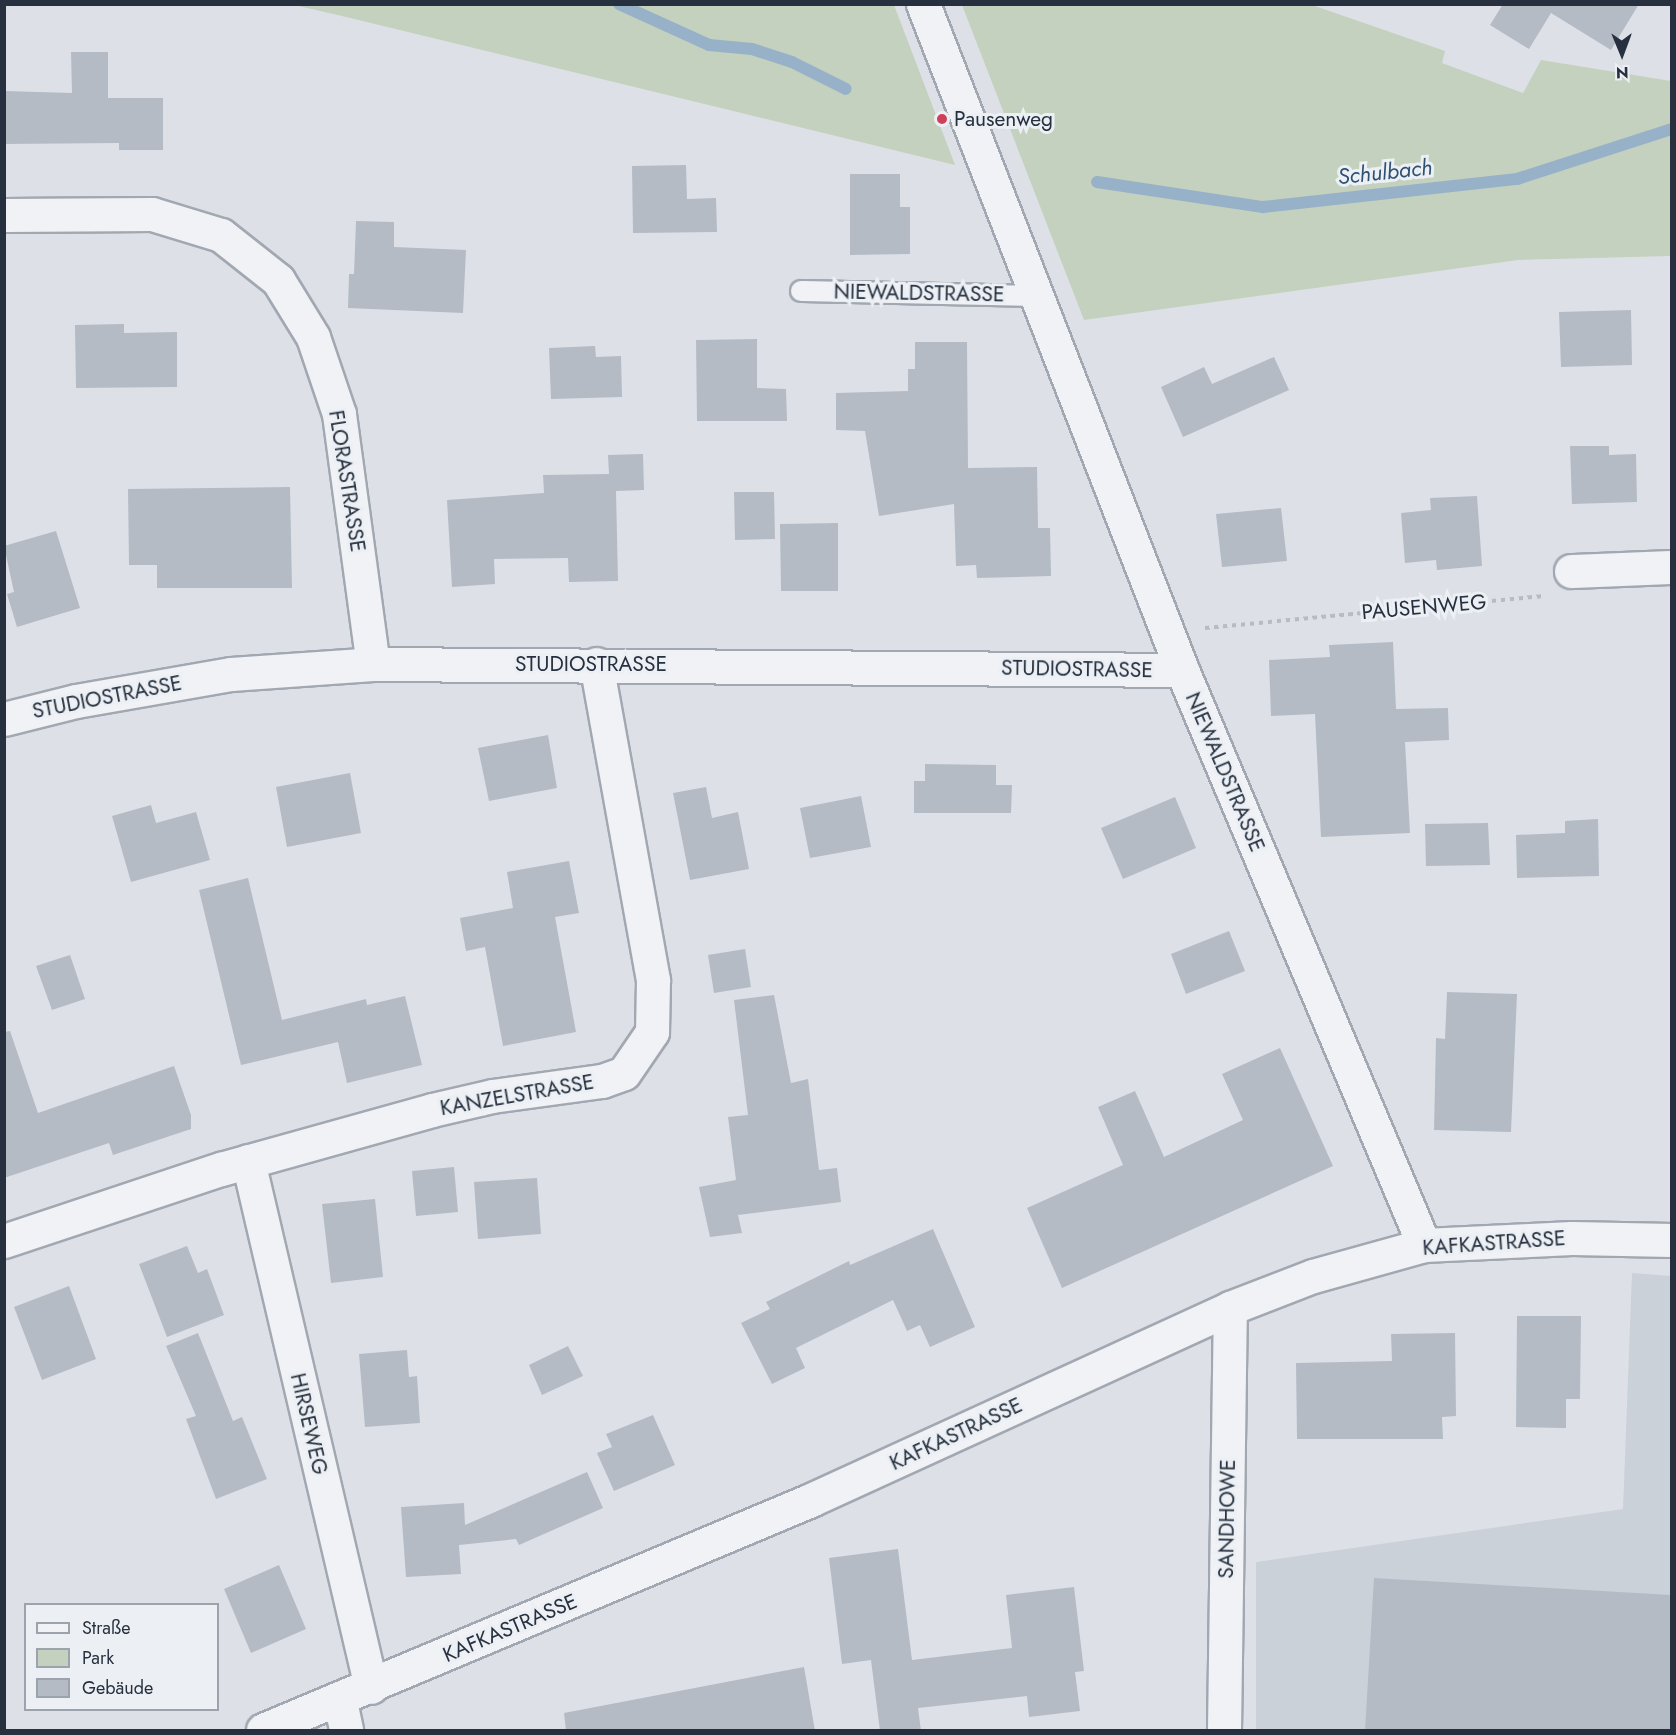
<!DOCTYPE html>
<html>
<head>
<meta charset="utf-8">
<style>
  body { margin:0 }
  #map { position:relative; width:1676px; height:1735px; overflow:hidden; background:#dde1e7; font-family:Jost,sans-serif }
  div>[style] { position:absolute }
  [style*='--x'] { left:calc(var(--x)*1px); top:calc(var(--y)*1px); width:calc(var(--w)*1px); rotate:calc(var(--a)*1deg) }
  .built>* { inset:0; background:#cbd1d9 }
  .green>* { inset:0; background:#c4d1be }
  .stream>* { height:12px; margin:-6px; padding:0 6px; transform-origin:6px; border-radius:6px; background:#97b1c8 }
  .building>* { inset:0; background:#b4bbc4 }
  .path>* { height:4px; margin-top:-2px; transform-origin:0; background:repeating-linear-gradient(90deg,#b7bcc2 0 4.5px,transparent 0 9px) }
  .roads { filter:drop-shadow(2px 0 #a2a8b1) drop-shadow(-2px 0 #a2a8b1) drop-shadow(0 2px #a2a8b1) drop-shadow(0 -2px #a2a8b1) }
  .lane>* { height:20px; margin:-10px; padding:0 10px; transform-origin:10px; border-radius:10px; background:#f0f2f6 }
  .street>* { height:33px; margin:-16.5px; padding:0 16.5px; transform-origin:16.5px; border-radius:16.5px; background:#f0f2f6 }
  .dots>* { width:16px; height:16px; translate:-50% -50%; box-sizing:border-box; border:3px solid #ecf0f5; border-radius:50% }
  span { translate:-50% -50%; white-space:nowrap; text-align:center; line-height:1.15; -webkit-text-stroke:6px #ecf0f5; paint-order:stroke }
  .poi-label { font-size:21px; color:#26303e }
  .left { translate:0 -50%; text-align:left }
  .street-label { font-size:21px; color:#26303e }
  .water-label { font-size:22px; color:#305072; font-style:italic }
  .frame { position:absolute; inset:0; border:6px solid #26303e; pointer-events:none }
  .legend { position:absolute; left:24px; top:1603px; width:195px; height:108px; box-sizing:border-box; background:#ecf0f5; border:2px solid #9da3ac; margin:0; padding:8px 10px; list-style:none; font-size:18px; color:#26303e }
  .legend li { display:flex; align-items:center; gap:12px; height:30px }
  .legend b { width:30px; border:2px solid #9da3ac }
  .north { position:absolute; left:1592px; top:24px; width:60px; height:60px; -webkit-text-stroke:4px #ecf0f5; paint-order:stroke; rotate:179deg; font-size:16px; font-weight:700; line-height:24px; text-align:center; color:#26303e }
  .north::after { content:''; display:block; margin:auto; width:21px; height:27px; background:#26303e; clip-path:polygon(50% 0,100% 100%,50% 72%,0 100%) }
</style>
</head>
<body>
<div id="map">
  <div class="built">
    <div style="clip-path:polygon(1632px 1273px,1671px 1276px,1671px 1730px,1256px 1730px,1256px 1562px,1623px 1509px)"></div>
  </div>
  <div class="green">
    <div style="clip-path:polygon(294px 5px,894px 5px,955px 165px,342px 16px)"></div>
    <div style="clip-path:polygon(962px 5px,1312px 5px,1445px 51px,1442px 63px,1523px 93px,1541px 60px,1671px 81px,1671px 256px,1518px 260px,1084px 320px)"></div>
  </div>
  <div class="stream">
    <div style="--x:619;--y:4;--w:99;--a:24.5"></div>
    <div style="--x:709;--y:45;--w:43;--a:5.3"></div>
    <div style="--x:752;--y:49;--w:42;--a:18"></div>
    <div style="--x:792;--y:62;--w:60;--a:26.6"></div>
    <div style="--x:1097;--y:182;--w:168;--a:8.6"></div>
    <div style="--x:1263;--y:207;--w:256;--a:-6.3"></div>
    <div style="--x:1517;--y:179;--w:163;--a:-17.9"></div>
  </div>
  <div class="building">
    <div style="clip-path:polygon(1503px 4px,1639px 4px,1611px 50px,1551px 13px,1529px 49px,1490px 25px)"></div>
    <div style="clip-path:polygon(71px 52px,108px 52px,108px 98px,163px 98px,163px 150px,119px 150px,119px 143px,4px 144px,4px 91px,72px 93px)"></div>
    <div style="clip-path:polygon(686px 165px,687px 199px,716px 198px,717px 232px,633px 233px,632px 166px)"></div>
    <div style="clip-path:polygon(850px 174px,900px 174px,900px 207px,910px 207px,910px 254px,850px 255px)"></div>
    <div style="clip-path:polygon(356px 221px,394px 222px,394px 247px,466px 250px,463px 313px,348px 308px,349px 274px,354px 274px)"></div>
    <div style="clip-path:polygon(1631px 310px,1632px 365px,1561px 367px,1559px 312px)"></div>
    <div style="clip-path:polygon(124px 324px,124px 333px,177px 332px,177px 387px,76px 388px,75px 325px)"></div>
    <div style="clip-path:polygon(757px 339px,757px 388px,786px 389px,787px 421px,697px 421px,696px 340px)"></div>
    <div style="clip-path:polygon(915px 342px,967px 342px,968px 468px,1037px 467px,1038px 528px,1050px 528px,1051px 576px,977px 578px,976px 565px,956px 566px,954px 504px,879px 516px,865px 431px,836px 430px,836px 393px,908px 391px,908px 369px,915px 369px)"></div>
    <div style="clip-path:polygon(595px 346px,596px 357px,621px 356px,622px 397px,551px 399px,549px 348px)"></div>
    <div style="clip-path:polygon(1274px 357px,1289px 390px,1183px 437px,1161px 387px,1204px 367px,1212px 384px)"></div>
    <div style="clip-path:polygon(1570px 446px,1609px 446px,1609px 455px,1636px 454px,1637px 502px,1572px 504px)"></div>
    <div style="clip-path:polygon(643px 454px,644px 490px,616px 491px,618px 581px,569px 582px,568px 558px,494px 559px,495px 584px,452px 587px,447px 500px,544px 493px,543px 475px,609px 474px,608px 455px)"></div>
    <div style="clip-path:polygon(290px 487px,292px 588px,157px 588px,157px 565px,129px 565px,128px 489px)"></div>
    <div style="clip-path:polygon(734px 492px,774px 492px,775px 539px,735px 540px)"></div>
    <div style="clip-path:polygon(1477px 496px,1482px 566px,1437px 570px,1436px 560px,1405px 563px,1401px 513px,1431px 510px,1430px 498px)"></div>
    <div style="clip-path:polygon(1281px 508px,1287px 561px,1222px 567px,1216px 514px)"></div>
    <div style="clip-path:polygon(838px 523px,838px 591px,781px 591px,780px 524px)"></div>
    <div style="clip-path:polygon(56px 531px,80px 608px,17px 627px,7px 594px,14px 592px,4px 546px)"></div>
    <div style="clip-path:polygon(1393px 642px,1396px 709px,1448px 708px,1449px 740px,1405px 742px,1410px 833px,1321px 837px,1315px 714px,1271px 716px,1269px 660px,1330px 657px,1329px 645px)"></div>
    <div style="clip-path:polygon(548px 735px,557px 788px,489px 801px,478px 748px)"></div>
    <div style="clip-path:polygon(925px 764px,996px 765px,996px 785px,1012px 785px,1011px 813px,914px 813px,914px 781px,925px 781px)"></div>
    <div style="clip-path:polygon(350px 773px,361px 833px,287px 847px,276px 787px)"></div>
    <div style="clip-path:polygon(706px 787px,712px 818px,738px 812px,749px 869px,690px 880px,673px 793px)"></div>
    <div style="clip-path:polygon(861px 796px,871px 847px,810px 858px,800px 808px)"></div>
    <div style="clip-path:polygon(1175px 797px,1196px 848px,1123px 879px,1101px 828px)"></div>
    <div style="clip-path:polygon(151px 805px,156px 823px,196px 812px,210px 860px,131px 882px,112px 816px)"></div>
    <div style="clip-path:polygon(1598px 819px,1599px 876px,1517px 878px,1516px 835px,1565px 833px,1565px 821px)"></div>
    <div style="clip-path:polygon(1488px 823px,1490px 865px,1426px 866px,1425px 824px)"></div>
    <div style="clip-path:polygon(569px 861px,579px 913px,555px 917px,576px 1032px,503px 1046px,485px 947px,466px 951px,460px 918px,513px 908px,507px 872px)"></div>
    <div style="clip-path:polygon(248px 878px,282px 1020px,366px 999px,367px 1005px,405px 996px,422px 1065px,347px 1083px,338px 1042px,241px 1065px,199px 890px)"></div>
    <div style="clip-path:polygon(1229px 931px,1245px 971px,1186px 994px,1171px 954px)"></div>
    <div style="clip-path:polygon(745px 949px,751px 987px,714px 993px,708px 955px)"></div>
    <div style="clip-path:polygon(70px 955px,85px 999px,52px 1010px,36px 966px)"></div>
    <div style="clip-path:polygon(1447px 992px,1517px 994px,1511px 1132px,1434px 1130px,1436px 1038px,1445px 1039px)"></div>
    <div style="clip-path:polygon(774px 995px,791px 1083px,808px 1079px,819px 1170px,837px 1168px,841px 1202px,738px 1215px,742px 1233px,710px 1237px,699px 1187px,736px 1180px,728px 1117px,748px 1115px,734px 1000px)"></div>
    <div style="clip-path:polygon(10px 1031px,38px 1113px,174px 1066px,191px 1115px,191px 1129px,113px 1155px,109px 1143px,4px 1178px,4px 1032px)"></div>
    <div style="clip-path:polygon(1280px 1048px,1333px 1166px,1062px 1288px,1027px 1208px,1123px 1165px,1098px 1107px,1135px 1091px,1164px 1157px,1243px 1120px,1222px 1074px)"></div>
    <div style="clip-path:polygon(454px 1167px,458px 1212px,416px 1216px,412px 1171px)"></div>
    <div style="clip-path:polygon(537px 1178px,541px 1234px,478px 1239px,474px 1182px)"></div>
    <div style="clip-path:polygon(375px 1199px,383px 1277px,331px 1283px,322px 1204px)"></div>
    <div style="clip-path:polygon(933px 1229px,975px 1327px,930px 1347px,920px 1325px,907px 1331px,893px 1300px,796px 1348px,805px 1368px,772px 1384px,741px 1323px,770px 1309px,766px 1302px,849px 1261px,850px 1265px)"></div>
    <div style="clip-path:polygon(187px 1246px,198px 1273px,207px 1269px,224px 1315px,167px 1337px,139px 1264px)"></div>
    <div style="clip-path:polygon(69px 1286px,96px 1359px,42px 1380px,14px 1307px)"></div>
    <div style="clip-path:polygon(1517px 1316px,1581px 1316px,1580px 1399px,1566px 1399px,1566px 1428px,1516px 1427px)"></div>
    <div style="clip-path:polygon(198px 1333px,233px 1421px,242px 1417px,267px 1479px,216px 1499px,186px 1419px,196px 1416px,166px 1346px)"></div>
    <div style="clip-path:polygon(1455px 1333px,1456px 1416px,1442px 1417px,1443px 1439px,1297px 1439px,1296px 1363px,1392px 1361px,1391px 1334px)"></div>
    <div style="clip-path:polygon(568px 1346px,583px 1376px,542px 1395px,529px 1365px)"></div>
    <div style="clip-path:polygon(407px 1350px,409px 1377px,417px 1376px,420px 1423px,365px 1427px,359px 1354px)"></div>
    <div style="clip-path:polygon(653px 1415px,675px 1465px,614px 1491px,597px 1453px,612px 1447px,606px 1434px)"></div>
    <div style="clip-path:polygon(587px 1472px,603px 1508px,519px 1545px,516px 1539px,459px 1545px,461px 1574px,406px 1577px,401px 1507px,464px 1503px,465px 1525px)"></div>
    <div style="clip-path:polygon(898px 1549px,912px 1660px,1012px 1648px,1006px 1595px,1074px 1587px,1084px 1671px,1075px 1672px,1080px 1711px,1029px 1717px,1027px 1696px,918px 1708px,921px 1731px,880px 1731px,871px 1660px,842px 1664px,829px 1558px)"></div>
    <div style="clip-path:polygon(279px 1565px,306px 1629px,251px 1653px,224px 1589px)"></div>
    <div style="clip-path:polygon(1374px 1578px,1671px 1595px,1671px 1731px,1365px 1731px)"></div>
    <div style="clip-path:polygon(804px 1667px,815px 1731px,566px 1731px,564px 1713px)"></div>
  </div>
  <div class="path">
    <div style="--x:1205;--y:628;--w:341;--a:-5.4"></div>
  </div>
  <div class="roads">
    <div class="lane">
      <div style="--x:801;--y:291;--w:237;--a:1.2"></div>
    </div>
    <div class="street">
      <div style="--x:923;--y:4;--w:715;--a:68.75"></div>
      <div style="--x:1182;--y:670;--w:624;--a:67.18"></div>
      <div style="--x:4;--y:215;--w:148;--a:-0.4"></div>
      <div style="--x:152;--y:214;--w:72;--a:16.9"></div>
      <div style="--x:221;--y:235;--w:73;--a:38.3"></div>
      <div style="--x:278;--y:280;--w:67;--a:58.4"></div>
      <div style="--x:313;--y:337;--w:81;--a:71.3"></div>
      <div style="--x:339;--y:414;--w:252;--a:82.3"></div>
      <div style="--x:1571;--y:571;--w:101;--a:-2.3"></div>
      <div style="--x:4;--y:719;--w:74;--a:-14"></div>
      <div style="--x:76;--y:701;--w:157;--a:-9.9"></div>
      <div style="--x:231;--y:674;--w:142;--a:-4"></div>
      <div style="--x:373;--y:664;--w:809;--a:0.42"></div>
      <div style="--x:248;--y:1161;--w:540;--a:76.84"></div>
      <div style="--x:4;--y:1241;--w:229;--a:-18.4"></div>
      <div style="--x:221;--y:1169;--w:219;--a:-15.6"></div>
      <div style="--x:432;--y:1110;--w:62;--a:-13.1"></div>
      <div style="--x:492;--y:1096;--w:111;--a:-7.8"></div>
      <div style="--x:602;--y:1081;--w:23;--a:-20"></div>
      <div style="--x:624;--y:1073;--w:50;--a:-55.7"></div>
      <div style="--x:652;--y:1032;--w:52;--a:-88.9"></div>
      <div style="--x:653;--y:980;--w:321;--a:-100.2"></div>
      <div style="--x:340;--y:1701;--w:30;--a:78"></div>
      <div style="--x:263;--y:1730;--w:594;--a:-22.77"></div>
      <div style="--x:811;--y:1500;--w:461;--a:-24.6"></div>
      <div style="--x:1230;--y:1308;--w:89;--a:-21.1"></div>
      <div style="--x:1313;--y:1276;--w:115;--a:-15.6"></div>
      <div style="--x:1424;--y:1245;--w:148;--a:-2.7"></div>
      <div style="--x:1572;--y:1238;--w:100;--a:1.1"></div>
      <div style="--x:1224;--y:1730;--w:422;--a:-89.2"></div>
    </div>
  </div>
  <div class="dots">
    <div style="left:942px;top:119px;background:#cf3f5a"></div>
  </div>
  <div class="poi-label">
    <span class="left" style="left:954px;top:119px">Pausenweg</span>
  </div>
  <div class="street-label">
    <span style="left:919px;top:293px;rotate:1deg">NIEWALDSTRASSE</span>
    <span style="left:347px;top:481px;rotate:81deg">FLORASTRASSE</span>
    <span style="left:1424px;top:607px;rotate:-5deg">PAUSENWEG</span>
    <span style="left:591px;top:664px">STUDIOSTRASSE</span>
    <span style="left:1077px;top:669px;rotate:1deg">STUDIOSTRASSE</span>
    <span style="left:107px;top:697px;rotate:-11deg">STUDIOSTRASSE</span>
    <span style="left:1225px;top:772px;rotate:67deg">NIEWALDSTRASSE</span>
    <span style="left:517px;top:1095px;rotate:-10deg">KANZELSTRASSE</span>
    <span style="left:1494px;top:1243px;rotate:-4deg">KAFKASTRASSE</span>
    <span style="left:309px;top:1424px;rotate:77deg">HIRSEWEG</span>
    <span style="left:956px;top:1434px;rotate:-25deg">KAFKASTRASSE</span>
    <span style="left:1227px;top:1519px;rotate:-89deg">SANDHOWE</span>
    <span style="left:510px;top:1628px;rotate:-23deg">KAFKASTRASSE</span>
  </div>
  <div class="water-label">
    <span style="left:1385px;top:172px;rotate:-6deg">Schulbach</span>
  </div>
  <div class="frame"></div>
  <ul class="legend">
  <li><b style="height:8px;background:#f0f2f6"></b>Straße</li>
  <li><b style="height:16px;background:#c4d1be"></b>Park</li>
  <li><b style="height:16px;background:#b4bbc4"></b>Gebäude</li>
  </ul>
  <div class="north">N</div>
</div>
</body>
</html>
